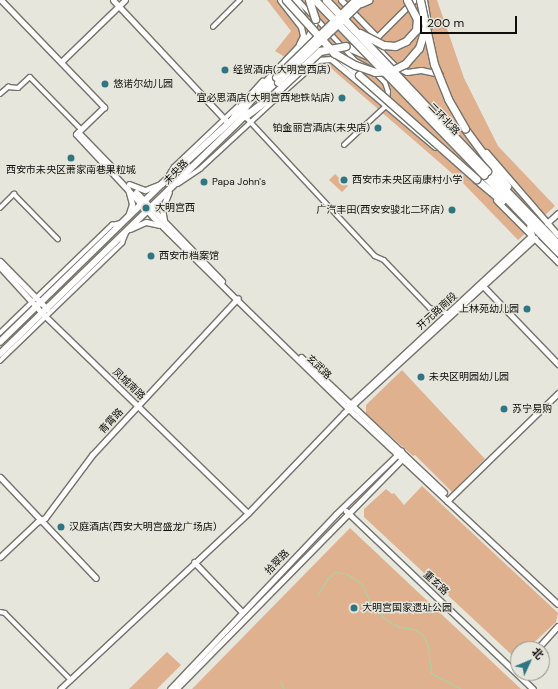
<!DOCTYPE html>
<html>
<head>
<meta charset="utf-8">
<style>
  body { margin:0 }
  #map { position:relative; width:558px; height:689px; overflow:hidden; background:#e7e6dd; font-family:"DM Sans","Noto Sans SC",sans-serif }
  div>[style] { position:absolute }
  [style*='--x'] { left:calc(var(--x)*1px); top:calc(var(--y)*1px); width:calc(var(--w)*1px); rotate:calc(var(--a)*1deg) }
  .green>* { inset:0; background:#e0b18f }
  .stream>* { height:1px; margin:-0.5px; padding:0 0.5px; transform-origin:0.5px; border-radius:0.5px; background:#a4d6a6 }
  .roads { filter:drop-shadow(1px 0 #74736b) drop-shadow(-1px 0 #74736b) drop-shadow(0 1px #74736b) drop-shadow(0 -1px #74736b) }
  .street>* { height:3.5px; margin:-1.75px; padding:0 1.75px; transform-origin:1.75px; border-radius:1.75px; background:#fff }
  .secondary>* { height:5px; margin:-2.5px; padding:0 2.5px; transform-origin:2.5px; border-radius:2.5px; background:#fff }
  .primary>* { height:5.5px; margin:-2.75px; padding:0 2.75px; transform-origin:2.75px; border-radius:2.75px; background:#fff }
  .highway>* { height:7px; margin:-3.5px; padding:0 3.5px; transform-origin:3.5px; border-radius:3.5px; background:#fff }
  .bridges { filter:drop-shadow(1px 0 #74736b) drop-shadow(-1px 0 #74736b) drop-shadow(0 1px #74736b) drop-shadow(0 -1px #74736b) }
  .primary-bridge>* { height:5.5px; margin:-2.75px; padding:0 2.75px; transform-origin:2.75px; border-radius:2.75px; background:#fff }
  .highway-bridge>* { height:7px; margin:-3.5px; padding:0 3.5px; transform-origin:3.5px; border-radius:3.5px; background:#fff }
  .dots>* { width:11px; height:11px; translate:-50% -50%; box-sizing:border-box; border:2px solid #e7e6dd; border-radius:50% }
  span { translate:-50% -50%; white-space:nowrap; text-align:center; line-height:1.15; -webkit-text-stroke:3px #e7e6dd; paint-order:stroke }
  .poi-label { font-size:10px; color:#0e0e0b }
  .left { translate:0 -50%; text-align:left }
  .right { translate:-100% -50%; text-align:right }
  .street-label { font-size:10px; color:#0e0e0b }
  .north { position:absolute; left:510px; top:641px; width:40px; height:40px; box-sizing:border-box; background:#e7e6dd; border:1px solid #909089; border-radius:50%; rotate:46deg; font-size:11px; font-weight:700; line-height:16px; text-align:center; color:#0e0e0b }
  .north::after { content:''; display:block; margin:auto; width:14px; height:18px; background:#2f7582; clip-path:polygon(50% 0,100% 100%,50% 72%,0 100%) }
  .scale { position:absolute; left:420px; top:16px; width:97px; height:18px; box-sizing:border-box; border:2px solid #0e0e0b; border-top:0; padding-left:5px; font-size:12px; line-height:14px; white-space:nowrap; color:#0e0e0b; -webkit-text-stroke:3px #e7e6dd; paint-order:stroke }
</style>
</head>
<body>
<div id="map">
  <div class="green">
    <div style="clip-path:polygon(267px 0,437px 0,464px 78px,498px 146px,555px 206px,518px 240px,462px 182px,325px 63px,313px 74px,275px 51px,291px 31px)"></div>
    <div style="clip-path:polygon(335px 174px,348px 186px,342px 192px,329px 180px)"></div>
    <div style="clip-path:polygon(402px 370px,485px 459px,452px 492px,415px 455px,413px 456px,366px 414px,366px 405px)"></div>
    <div style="clip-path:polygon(422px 486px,558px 613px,556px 622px,527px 649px,518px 649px,518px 657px,513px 656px,364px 517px,364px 509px,386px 489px,392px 494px,394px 493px,404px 505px)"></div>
    <div style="clip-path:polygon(350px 528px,521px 689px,192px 689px)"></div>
    <div style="clip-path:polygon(167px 652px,181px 665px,157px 689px,129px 689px)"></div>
  </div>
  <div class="stream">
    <div style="--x:317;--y:595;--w:19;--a:-58"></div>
    <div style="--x:327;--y:579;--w:11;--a:-41"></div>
    <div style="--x:335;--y:572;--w:12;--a:9"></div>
    <div style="--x:347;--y:574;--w:18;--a:34"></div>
    <div style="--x:362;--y:584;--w:25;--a:67"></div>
    <div style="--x:372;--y:607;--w:21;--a:41"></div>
    <div style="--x:388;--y:621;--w:13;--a:29"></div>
    <div style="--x:399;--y:627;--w:15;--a:8"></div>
    <div style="--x:414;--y:629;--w:11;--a:34"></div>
    <div style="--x:423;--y:635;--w:12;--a:66"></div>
    <div style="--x:428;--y:646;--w:27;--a:84"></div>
    <div style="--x:431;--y:673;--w:34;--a:28"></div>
    <div style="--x:280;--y:681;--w:9;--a:63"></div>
  </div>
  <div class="roads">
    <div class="street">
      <div style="--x:298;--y:0;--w:19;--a:47"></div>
      <div style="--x:316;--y:18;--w:59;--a:47.1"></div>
      <div style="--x:356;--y:61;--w:17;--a:28"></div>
      <div style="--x:213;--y:27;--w:38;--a:-45"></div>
      <div style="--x:0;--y:94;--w:11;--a:-41"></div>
      <div style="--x:8;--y:87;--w:10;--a:6"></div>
      <div style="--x:18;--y:88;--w:16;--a:-43"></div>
      <div style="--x:30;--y:77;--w:73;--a:45.6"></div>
      <div style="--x:245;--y:116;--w:191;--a:47.1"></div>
      <div style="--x:375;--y:256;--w:10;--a:24"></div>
      <div style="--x:384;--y:260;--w:66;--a:46.2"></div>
      <div style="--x:430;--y:308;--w:19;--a:16"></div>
      <div style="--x:344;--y:145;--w:59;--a:-42.9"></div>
      <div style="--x:387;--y:105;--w:13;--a:-86"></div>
      <div style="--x:388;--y:92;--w:9;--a:-108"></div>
      <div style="--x:385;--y:83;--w:14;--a:-135"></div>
      <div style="--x:169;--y:175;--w:9;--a:-58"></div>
      <div style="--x:174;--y:167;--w:87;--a:-43.6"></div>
      <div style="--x:178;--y:184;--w:27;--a:-34"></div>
      <div style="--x:200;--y:169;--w:108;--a:-42.7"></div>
      <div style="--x:0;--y:208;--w:20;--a:-45"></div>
      <div style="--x:14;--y:194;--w:63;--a:45.6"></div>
      <div style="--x:0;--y:333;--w:156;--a:-44"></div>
      <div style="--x:112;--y:225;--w:9;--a:-13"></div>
      <div style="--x:0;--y:361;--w:170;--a:-44"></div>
      <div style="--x:122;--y:243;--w:11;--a:-68"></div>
      <div style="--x:0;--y:612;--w:5;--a:11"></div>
      <div style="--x:5;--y:613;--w:94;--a:45.4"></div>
    </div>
    <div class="secondary">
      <div style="--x:1;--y:0;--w:149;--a:46.1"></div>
      <div style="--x:104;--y:107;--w:39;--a:136"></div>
      <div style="--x:76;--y:134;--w:113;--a:47.1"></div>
      <div style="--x:153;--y:217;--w:118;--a:44.7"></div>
      <div style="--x:237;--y:300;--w:165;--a:44.3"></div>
      <div style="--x:355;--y:415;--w:277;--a:43"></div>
      <div style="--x:113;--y:0;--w:168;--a:46.9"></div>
      <div style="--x:280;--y:0;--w:34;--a:52"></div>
      <div style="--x:301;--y:27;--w:9;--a:77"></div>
      <div style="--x:303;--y:36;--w:9;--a:117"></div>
      <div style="--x:341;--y:0;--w:52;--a:45.8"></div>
      <div style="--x:377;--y:37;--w:17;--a:73"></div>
      <div style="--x:382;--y:53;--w:18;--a:45"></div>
      <div style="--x:395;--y:66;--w:13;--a:27"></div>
      <div style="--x:407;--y:72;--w:14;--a:-8"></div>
      <div style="--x:421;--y:70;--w:19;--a:12"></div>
      <div style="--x:424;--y:0;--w:27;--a:80"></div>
      <div style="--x:377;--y:37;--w:52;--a:-45"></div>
      <div style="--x:61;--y:62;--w:89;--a:-44.1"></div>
      <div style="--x:276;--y:97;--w:56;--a:-41.4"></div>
      <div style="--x:318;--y:60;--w:13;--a:-4"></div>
      <div style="--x:331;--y:59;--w:136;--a:40.2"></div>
      <div style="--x:231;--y:120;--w:13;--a:-61"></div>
      <div style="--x:237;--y:109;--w:38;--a:-48"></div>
      <div style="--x:78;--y:132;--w:47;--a:45.9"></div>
      <div style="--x:486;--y:152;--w:110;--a:49.1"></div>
      <div style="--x:129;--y:184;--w:17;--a:21"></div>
      <div style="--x:145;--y:190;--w:17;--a:-21"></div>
      <div style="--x:128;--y:189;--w:16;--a:75"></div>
      <div style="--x:132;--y:204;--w:13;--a:108"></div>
      <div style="--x:136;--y:192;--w:124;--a:46"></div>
      <div style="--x:496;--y:200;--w:88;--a:45"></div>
      <div style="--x:164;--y:220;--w:11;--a:-100"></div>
      <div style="--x:162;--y:209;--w:18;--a:-68"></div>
      <div style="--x:547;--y:223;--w:15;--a:-42"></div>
      <div style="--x:130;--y:229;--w:17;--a:-24"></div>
      <div style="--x:146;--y:222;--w:13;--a:13"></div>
      <div style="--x:0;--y:261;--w:67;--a:45.6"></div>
      <div style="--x:0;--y:267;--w:62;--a:47.6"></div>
      <div style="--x:42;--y:313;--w:287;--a:44.2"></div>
      <div style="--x:482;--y:285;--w:110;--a:46.1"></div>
      <div style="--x:301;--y:357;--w:197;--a:43.4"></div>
      <div style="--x:348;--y:406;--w:251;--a:-42.9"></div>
      <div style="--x:532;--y:235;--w:9;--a:-108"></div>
      <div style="--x:0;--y:477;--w:139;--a:46.5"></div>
      <div style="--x:447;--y:501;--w:155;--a:-44.2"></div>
      <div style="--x:346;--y:511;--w:258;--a:43.6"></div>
      <div style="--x:0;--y:557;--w:51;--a:-43.4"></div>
      <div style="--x:37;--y:522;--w:9;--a:-27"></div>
      <div style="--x:45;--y:518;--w:79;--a:-53.3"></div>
      <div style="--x:92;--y:455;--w:214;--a:-47.1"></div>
      <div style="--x:194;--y:562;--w:69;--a:46.2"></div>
      <div style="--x:537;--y:649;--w:31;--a:-48"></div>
      <div style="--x:60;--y:689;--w:258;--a:-43.1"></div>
      <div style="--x:248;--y:513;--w:139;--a:-46.2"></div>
      <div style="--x:344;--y:413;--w:259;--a:-42.5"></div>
      <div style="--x:170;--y:689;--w:241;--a:-46.5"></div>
      <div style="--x:336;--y:514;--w:91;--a:-44.1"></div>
      <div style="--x:176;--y:689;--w:327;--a:-45.5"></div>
    </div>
    <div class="primary">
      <div style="--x:258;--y:95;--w:25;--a:-43"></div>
      <div style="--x:260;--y:101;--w:25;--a:-45"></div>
      <div style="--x:0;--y:342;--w:226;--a:-44.3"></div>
      <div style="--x:162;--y:184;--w:110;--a:-42.4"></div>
      <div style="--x:0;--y:354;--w:346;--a:-44.2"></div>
    </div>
    <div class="highway">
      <div style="--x:293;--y:0;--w:16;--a:60"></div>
      <div style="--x:346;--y:46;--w:24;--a:24"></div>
      <div style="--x:339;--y:57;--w:27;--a:42"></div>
      <div style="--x:241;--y:111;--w:33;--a:-50"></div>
      <div style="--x:262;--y:86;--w:70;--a:-46.7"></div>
      <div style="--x:310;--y:35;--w:17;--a:-73"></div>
      <div style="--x:245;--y:116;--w:36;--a:-37"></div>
      <div style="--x:465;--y:129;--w:71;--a:53.6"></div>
      <div style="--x:487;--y:171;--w:102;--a:45.8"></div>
      <div style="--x:484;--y:175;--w:107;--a:46.1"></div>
      <div style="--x:476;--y:179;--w:34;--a:40"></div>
    </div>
  </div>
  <div class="bridges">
    <div class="primary-bridge">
      <div style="--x:276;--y:78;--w:112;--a:-44.3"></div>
      <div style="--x:278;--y:83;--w:120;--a:-44"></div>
    </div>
    <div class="highway-bridge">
      <div style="--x:286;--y:0;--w:72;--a:47.8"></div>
      <div style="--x:334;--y:53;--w:24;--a:30"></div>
      <div style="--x:355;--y:65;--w:21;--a:19"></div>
      <div style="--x:375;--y:72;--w:16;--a:-4"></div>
      <div style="--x:391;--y:71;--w:16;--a:-27"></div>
      <div style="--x:405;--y:64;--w:21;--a:-49"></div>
      <div style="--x:419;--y:48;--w:21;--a:-73"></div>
      <div style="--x:309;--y:0;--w:20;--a:72"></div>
      <div style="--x:315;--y:0;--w:243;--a:46"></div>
      <div style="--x:326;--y:0;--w:235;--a:46.7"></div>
      <div style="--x:420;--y:0;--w:66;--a:77.7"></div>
      <div style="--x:434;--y:64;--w:38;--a:68"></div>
      <div style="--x:448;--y:99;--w:34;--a:60"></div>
      <div style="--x:361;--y:3;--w:8;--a:-23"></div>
      <div style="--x:360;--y:33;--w:27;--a:27"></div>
      <div style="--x:384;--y:45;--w:11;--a:5"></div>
      <div style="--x:395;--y:46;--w:12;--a:-24"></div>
      <div style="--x:406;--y:41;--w:15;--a:-48"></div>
      <div style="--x:416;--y:30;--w:11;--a:-85"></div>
      <div style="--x:417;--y:19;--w:21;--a:-118"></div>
      <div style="--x:359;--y:75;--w:157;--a:41.6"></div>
      <div style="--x:274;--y:94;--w:63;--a:-43.1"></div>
      <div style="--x:320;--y:51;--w:26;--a:-11"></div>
    </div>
  </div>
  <div class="dots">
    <div style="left:225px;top:70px;background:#2f7582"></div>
    <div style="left:105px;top:84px;background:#2f7582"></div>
    <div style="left:342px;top:98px;background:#2f7582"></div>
    <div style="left:378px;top:128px;background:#2f7582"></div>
    <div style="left:71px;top:158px;background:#2f7582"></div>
    <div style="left:344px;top:180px;background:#2f7582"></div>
    <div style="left:204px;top:182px;background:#2f7582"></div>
    <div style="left:146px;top:208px;background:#2f7582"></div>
    <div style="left:452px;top:210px;background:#2f7582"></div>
    <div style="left:151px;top:256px;background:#2f7582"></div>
    <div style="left:527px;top:309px;background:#2f7582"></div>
    <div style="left:421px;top:377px;background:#2f7582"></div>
    <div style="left:504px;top:409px;background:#2f7582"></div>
    <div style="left:61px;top:527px;background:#2f7582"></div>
    <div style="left:354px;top:608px;background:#2f7582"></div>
  </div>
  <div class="poi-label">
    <span class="left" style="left:233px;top:70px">经贸酒店(大明宫西店)</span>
    <span class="left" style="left:113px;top:84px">悠诺尔幼儿园</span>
    <span class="right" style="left:334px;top:98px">宜必思酒店(大明宫西地铁站店)</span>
    <span class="right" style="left:370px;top:128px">铂金丽宫酒店(未央店)</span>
    <span style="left:71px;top:170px">西安市未央区萧家南巷果粒城</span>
    <span class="left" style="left:352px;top:180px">西安市未央区南康村小学</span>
    <span class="left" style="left:212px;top:182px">Papa John's</span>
    <span class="left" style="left:155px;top:208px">大明宫西</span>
    <span class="right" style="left:444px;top:210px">广汽丰田(西安安骏北二环店)</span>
    <span class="left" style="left:159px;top:256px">西安市档案馆</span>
    <span class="right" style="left:519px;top:309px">上林苑幼儿园</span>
    <span class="left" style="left:429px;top:377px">未央区明园幼儿园</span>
    <span class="left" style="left:512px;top:409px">苏宁易购</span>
    <span class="left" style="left:69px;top:527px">汉庭酒店(西安大明宫盛龙广场店)</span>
    <span class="left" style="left:362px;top:608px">大明宫国家遗址公园</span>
  </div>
  <div class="street-label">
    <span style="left:444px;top:119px;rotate:46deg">二环北路</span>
    <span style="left:176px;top:172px;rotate:-46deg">未央路</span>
    <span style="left:437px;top:311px;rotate:-42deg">开元路南段</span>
    <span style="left:319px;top:367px;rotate:44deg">玄武路</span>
    <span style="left:129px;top:384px;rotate:44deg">凤城南路</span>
    <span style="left:111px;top:421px;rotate:-47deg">青霄路</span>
    <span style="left:277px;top:562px;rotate:-46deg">拾翠路</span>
    <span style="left:436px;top:583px;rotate:43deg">重玄路</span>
  </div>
  <div class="north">北</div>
  <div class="scale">200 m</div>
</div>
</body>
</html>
